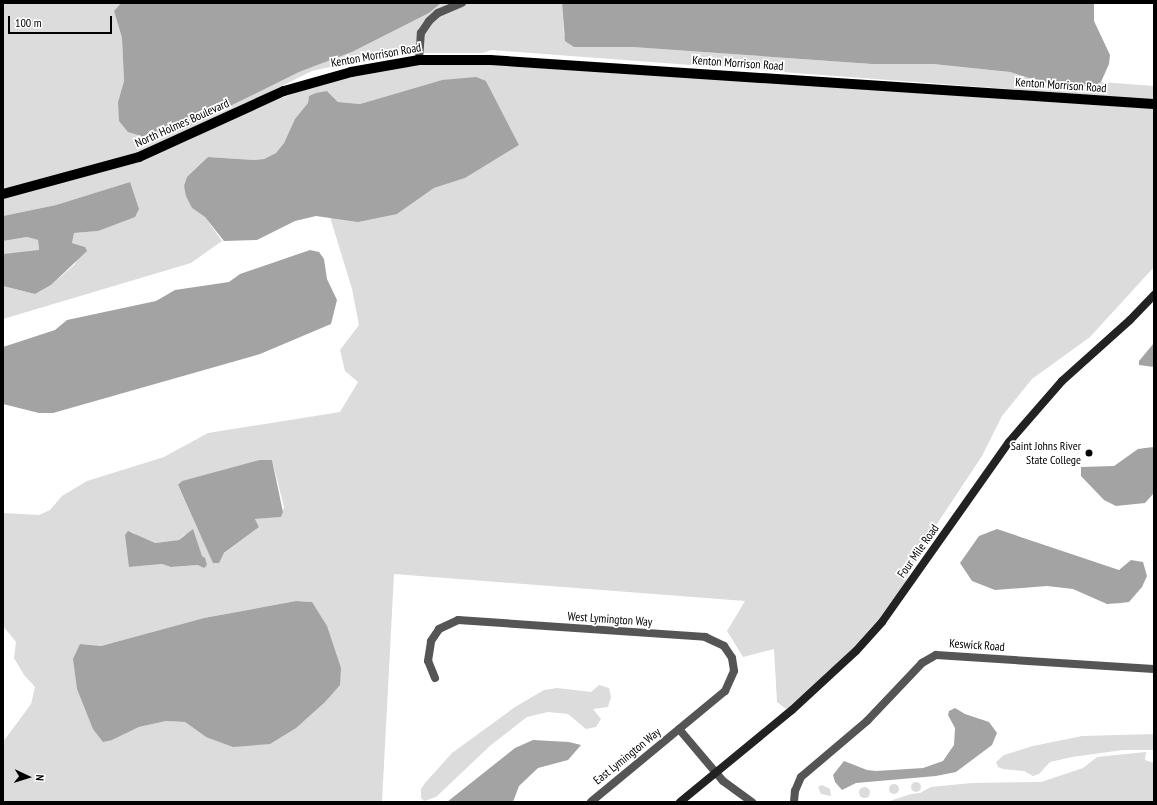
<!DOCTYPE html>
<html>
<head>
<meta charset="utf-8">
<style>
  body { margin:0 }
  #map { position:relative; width:1157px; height:805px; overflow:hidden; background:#fff; font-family:"PT Sans Narrow",sans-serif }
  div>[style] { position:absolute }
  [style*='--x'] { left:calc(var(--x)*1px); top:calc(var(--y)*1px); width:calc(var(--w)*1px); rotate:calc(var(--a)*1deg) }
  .green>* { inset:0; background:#dcdcdc }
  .round { border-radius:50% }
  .water>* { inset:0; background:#a3a3a3 }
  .street>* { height:8px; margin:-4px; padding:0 4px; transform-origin:4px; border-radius:4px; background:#555 }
  .secondary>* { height:8px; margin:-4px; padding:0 4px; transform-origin:4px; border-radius:4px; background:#222 }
  .primary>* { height:10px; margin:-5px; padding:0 5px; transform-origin:5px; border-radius:5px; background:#000 }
  .dots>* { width:11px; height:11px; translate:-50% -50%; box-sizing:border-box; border:2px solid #fff; border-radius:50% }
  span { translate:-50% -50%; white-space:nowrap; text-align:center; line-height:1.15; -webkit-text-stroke:3.5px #fff; paint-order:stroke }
  .street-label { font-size:12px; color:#000 }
  .poi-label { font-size:12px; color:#000 }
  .right { translate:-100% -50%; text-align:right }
  .frame { position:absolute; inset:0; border:4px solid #000; pointer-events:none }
  .north { position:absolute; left:8px; top:757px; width:40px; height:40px; -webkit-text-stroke:3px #fff; paint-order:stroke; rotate:94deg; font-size:11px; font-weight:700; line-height:16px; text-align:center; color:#000 }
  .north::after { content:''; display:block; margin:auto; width:14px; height:18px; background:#000; clip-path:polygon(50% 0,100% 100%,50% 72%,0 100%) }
  .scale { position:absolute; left:8px; top:16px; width:104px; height:18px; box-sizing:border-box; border:2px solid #000; border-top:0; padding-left:5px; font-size:12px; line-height:14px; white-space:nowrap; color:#000; -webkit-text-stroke:3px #fff; paint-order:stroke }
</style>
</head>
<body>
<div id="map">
  <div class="green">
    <div style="clip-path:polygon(3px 3px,121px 3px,114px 11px,122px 38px,124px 81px,118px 102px,242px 99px,299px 72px,352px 52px,429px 13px,441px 3px,562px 3px,564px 35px,574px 47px,632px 47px,872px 64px,933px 64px,1010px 72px,1042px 82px,1079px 86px,1092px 87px,1101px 82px,1154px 86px,1154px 100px,491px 50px,483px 53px,393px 53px,312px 71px,183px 135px,137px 154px,3px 190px)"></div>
    <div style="clip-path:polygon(evenodd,442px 62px,1154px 107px,1154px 267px,1090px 337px,1032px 379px,1002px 416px,982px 456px,917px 554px,904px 585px,878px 620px,836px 667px,786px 709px,777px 702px,774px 649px,743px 657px,727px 631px,745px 601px,394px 574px,382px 802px,3px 802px,3px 742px,31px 704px,35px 687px,24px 675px,14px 658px,16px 642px,3px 626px,3px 513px,39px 515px,50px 510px,62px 496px,87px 481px,164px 457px,208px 433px,340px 412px,358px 382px,345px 371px,340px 350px,359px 325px,352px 289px,330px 217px,397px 214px,434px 188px,465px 178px,519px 145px,486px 81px,442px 80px,360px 104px,338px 102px,327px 91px,309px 96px,308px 103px,295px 120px,284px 143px,276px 153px,264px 159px,254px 160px,208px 157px,184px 186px,192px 208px,205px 217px,222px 241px,191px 263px,3px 319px,3px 286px,35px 294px,51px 285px,75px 264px,85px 247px,72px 243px,74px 233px,98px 231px,130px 182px,56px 205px,3px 216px,3px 197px,141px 160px,187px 141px,247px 111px,324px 82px,394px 68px,442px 62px,272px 460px,284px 507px,281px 517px,255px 519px,259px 527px,213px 562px,178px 486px,182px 481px,272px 460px,442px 62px,132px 532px,144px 540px,155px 543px,179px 540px,184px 535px,194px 537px,202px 556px,198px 565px,171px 567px,162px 564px,129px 567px,132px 532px,442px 62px,296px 601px,312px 602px,206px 737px,185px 722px,166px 721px,139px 727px,112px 740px,80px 644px,101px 646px,204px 618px,296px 601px)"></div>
    <div style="clip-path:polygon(27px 237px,38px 240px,39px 251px,3px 254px,3px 241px)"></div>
    <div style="clip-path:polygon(599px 685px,609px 688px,611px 697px,608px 707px,593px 709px,601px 719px,596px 727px,586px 729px,568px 714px,548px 712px,527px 717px,491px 745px,436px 797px,424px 801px,421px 798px,421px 789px,425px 783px,452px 753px,515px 707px,544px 690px,557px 688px,591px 692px)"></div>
    <div style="clip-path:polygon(1154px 734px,1153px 750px,1123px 750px,1072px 757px,1050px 762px,1039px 774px,1033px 776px,1024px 771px,1003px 769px,998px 767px,996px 762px,1004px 755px,1033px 746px,1082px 736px)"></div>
    <div style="clip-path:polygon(1146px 752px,1145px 760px,1154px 763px,1154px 802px,887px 802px,911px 794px,920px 793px,931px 787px,972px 783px,1041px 782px,1083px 768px,1097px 757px)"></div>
    <div class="round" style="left:911px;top:782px;width:10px;height:10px"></div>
    <div class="round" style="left:889px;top:784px;width:10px;height:10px"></div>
    <div style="clip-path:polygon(822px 785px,830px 789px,831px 796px,821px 794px,818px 787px)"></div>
    <div class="round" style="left:858.5px;top:786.5px;width:11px;height:11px"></div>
  </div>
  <div class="water">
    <div style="clip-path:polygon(121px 3px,441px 3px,429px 13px,352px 52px,299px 72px,179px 131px,148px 138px,128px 132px,119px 121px,118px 102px,124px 81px,122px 38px,114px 11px)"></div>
    <div style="clip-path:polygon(562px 3px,1094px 3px,1094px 21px,1110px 55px,1109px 64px,1101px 82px,1092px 87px,1042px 82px,1010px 72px,933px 64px,872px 64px,632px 47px,574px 47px,565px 41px)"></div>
    <div style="clip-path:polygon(476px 77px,486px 81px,519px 145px,465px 178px,434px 188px,397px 214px,358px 222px,316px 216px,295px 221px,257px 240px,224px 241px,205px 217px,192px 208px,186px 196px,184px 186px,187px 177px,208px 157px,254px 160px,264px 159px,276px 153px,284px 143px,295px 119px,308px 103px,309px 96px,316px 93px,327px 91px,338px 102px,360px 104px,442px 80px)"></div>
    <div style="clip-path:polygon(130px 182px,139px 209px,135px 217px,98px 231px,74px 233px,72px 243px,85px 247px,87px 251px,51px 285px,35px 294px,3px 286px,3px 254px,39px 250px,38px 240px,27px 237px,3px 241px,3px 216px,56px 205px)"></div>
    <div style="clip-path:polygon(310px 250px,319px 252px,324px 259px,327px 279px,337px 300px,331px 324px,260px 354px,53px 413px,39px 413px,3px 404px,3px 347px,55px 330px,67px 320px,156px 301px,175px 290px,229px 282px,240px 274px)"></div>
    <div style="clip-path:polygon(1154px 343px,1154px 367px,1139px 365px,1139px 361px)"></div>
    <div style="clip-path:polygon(1153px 447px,1154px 493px,1145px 503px,1116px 506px,1104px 500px,1081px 476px,1081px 467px,1114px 466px,1138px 449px)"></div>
    <div style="clip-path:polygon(260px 460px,272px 460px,283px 512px,281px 517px,255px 519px,259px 527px,224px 553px,219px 563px,213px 563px,178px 485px,182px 481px)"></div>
    <div style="clip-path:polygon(193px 529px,202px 556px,205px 558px,207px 565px,204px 568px,198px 565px,171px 567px,162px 564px,129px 567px,125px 535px,128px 531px,155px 543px,179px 540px)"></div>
    <div style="clip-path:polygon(997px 529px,1119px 570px,1131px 560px,1143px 562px,1147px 576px,1142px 587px,1129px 602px,1121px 603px,1107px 604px,1073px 589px,1047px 586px,995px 590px,972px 581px,960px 563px,979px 536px)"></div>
    <div style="clip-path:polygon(296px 601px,312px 602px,327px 626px,341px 668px,340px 685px,325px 702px,296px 728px,270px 744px,233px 747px,206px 737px,185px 722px,166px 721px,139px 727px,112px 740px,103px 742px,93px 729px,77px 689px,73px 659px,80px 644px,101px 646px,204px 618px)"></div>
    <div style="clip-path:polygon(955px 708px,965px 714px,989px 722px,997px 733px,992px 745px,956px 772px,936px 776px,856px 783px,842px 790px,835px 782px,833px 775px,844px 761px,867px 770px,876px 771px,923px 768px,943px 761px,954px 745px,955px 728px,948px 715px,949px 711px)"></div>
    <div style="clip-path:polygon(533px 740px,569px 742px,581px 745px,568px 760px,538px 768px,519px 786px,513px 802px,447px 802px,515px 748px)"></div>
  </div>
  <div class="street">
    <div style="--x:419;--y:60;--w:27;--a:-86"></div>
    <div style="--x:421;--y:33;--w:14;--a:-56"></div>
    <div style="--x:429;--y:21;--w:12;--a:-42"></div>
    <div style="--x:438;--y:13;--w:26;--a:-23"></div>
    <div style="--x:435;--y:678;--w:18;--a:-112"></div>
    <div style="--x:428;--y:661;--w:20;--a:-81"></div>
    <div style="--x:431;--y:641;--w:14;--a:-56"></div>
    <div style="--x:439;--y:629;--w:21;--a:-25"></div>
    <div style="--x:458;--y:620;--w:248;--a:3.9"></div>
    <div style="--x:705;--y:637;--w:21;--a:25"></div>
    <div style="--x:724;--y:646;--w:14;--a:56"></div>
    <div style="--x:732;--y:658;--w:13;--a:81"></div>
    <div style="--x:734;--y:671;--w:22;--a:114"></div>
    <div style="--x:725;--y:691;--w:174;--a:140.4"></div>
    <div style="--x:679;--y:729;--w:68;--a:49.8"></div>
    <div style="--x:723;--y:781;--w:36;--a:36"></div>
    <div style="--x:794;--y:802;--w:11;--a:-85"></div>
    <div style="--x:795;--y:791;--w:15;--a:-67"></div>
    <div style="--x:801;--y:777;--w:87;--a:-40.3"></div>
    <div style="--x:867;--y:721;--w:80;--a:-46.5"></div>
    <div style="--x:922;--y:663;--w:16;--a:-30"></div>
    <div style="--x:936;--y:655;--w:218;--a:3.7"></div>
  </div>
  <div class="secondary">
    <div style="--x:680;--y:802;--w:145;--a:-39.4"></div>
    <div style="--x:792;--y:710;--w:87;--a:-42.7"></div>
    <div style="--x:856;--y:651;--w:39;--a:-48"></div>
    <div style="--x:882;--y:622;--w:220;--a:-54.8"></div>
    <div style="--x:1009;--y:442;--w:81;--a:-49"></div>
    <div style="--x:1062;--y:381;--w:91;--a:-41.9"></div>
    <div style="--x:1130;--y:320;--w:35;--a:-46"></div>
  </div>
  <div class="primary">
    <div style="--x:3;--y:194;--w:141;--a:-15.2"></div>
    <div style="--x:139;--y:157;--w:159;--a:-24.5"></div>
    <div style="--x:284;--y:91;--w:70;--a:-15.8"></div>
    <div style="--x:351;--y:72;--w:69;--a:-10"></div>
    <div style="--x:419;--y:60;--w:71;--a:0"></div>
    <div style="--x:490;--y:60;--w:665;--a:3.79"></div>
  </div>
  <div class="dots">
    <div style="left:1089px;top:453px;background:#000"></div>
  </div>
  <div class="street-label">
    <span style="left:376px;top:55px;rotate:-10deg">Kenton Morrison Road</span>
    <span style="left:738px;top:63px;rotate:4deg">Kenton Morrison Road</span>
    <span style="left:1061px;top:85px;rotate:4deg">Kenton Morrison Road</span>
    <span style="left:182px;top:123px;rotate:-24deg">North Holmes Boulevard</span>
    <span style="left:918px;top:551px;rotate:-55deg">Four Mile Road</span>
    <span style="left:610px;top:619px;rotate:4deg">West Lymington Way</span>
    <span style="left:977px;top:645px;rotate:4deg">Keswick Road</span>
    <span style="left:627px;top:756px;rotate:-39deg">East Lymington Way</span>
  </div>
  <div class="poi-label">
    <span class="right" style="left:1081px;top:453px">Saint Johns River<br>State College</span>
  </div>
  <div class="frame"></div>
  <div class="north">N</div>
  <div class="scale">100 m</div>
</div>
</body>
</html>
